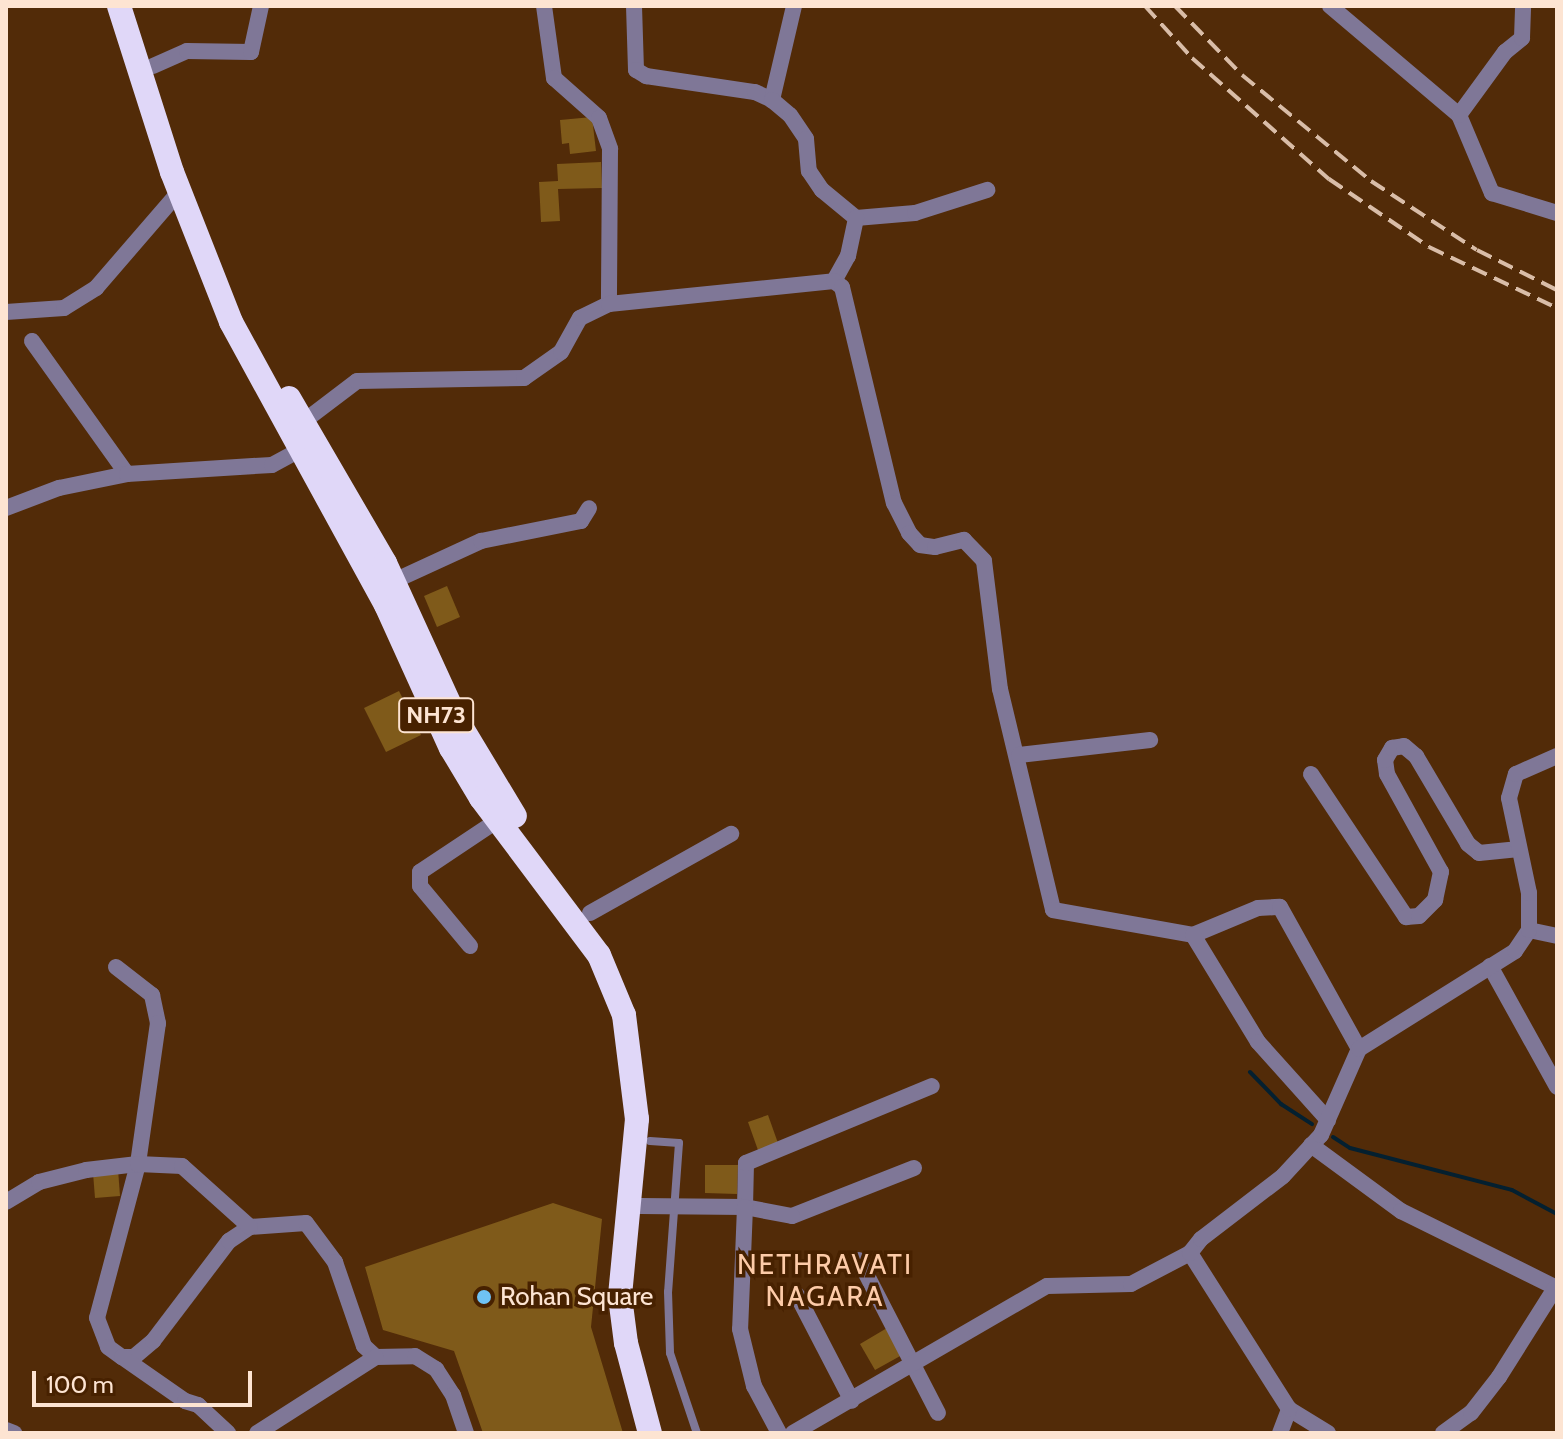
<!DOCTYPE html>
<html>
<head>
<meta charset="utf-8">
<style>
  body { margin:0 }
  #map { position:relative; width:1563px; height:1439px; overflow:hidden; background:#522b08; font-family:Cabin,sans-serif }
  div>[style] { position:absolute }
  [style*='--x'] { left:calc(var(--x)*1px); top:calc(var(--y)*1px); width:calc(var(--w)*1px); rotate:calc(var(--a)*1deg) }
  .stream>* { height:4px; margin:-2px; padding:0 2px; transform-origin:2px; border-radius:2px; background:#042030 }
  .building>* { inset:0; background:#7f5a1a }
  .lane>* { height:8px; margin:-4px; padding:0 4px; transform-origin:4px; border-radius:4px; background:#7f7797 }
  .street>* { height:16px; margin:-8px; padding:0 8px; transform-origin:8px; border-radius:8px; background:#7f7797 }
  .highway>* { height:24px; margin:-12px; padding:0 12px; transform-origin:12px; border-radius:12px; background:#e0d7f8 }
  .rail>* { height:4px; margin-top:-2px; transform-origin:0; background:repeating-linear-gradient(90deg,#d9bda8 0 16px,transparent 0 24px) }
  .dots>* { width:22px; height:22px; translate:-50% -50%; box-sizing:border-box; border:4px solid #472100; border-radius:50% }
  span { translate:-50% -50%; white-space:nowrap; text-align:center; line-height:1.15; -webkit-text-stroke:7px #472100; paint-order:stroke }
  .shield-label span { padding:2px 6px; background:#472100; border:2px solid; border-radius:6px; -webkit-text-stroke-width:0 }
  .shield-label { font-size:24px; color:#fde4d2; font-weight:700 }
  .poi-label { font-size:26px; color:#fde4d2 }
  .left { translate:0 -50%; text-align:left }
  .neighbourhood-label { font-size:28px; color:#fdcba8; letter-spacing:2px }
  .frame { position:absolute; inset:0; border:8px solid #fde4d2; pointer-events:none }
  .scale { position:absolute; left:32px; top:1371px; width:220px; height:36px; box-sizing:border-box; border:4px solid #fde4d2; border-top:0; padding-left:10px; font-size:24px; line-height:28px; white-space:nowrap; color:#fde4d2; -webkit-text-stroke:6px #472100; paint-order:stroke }
</style>
</head>
<body>
<div id="map">
  <div class="stream">
    <div style="--x:1250;--y:1072;--w:45;--a:45.9"></div>
    <div style="--x:1281;--y:1104;--w:37;--a:33"></div>
    <div style="--x:1333;--y:1137;--w:20;--a:33"></div>
    <div style="--x:1350;--y:1148;--w:167;--a:14.5"></div>
    <div style="--x:1512;--y:1190;--w:51;--a:28.1"></div>
  </div>
  <div class="building">
    <div style="clip-path:polygon(592px 117px,596px 151px,570px 154px,569px 143px,562px 144px,560px 120px)"></div>
    <div style="clip-path:polygon(601px 162px,602px 188px,558px 189px,560px 221px,541px 222px,539px 182px,558px 181px,557px 164px)"></div>
    <div style="clip-path:polygon(447px 586px,460px 617px,437px 627px,424px 596px)"></div>
    <div style="clip-path:polygon(399px 691px,421px 735px,386px 752px,364px 708px)"></div>
    <div style="clip-path:polygon(768px 1115px,779px 1146px,759px 1153px,748px 1122px)"></div>
    <div style="clip-path:polygon(705px 1165px,738px 1165px,737px 1194px,705px 1193px)"></div>
    <div style="clip-path:polygon(118px 1169px,120px 1196px,95px 1198px,93px 1173px)"></div>
    <div style="clip-path:polygon(553px 1203px,602px 1219px,591px 1327px,623px 1433px,483px 1433px,454px 1351px,383px 1330px,365px 1267px)"></div>
    <div style="clip-path:polygon(887px 1328px,902px 1355px,875px 1370px,860px 1344px)"></div>
  </div>
  <div class="lane">
    <div style="--x:650;--y:1141;--w:29;--a:4"></div>
    <div style="--x:679;--y:1143;--w:149;--a:94.2"></div>
    <div style="--x:668;--y:1292;--w:61;--a:88.1"></div>
    <div style="--x:670;--y:1353;--w:84;--a:71.4"></div>
  </div>
  <div class="street">
    <div style="--x:544;--y:6;--w:73;--a:82.1"></div>
    <div style="--x:554;--y:78;--w:60;--a:41.6"></div>
    <div style="--x:599;--y:118;--w:33;--a:70"></div>
    <div style="--x:610;--y:149;--w:155;--a:90.4"></div>
    <div style="--x:634;--y:6;--w:64;--a:88.2"></div>
    <div style="--x:636;--y:70;--w:12;--a:31"></div>
    <div style="--x:646;--y:76;--w:110;--a:8.4"></div>
    <div style="--x:755;--y:92;--w:19;--a:25"></div>
    <div style="--x:794;--y:6;--w:97;--a:103.2"></div>
    <div style="--x:772;--y:100;--w:23;--a:40"></div>
    <div style="--x:790;--y:115;--w:29;--a:56"></div>
    <div style="--x:806;--y:139;--w:32;--a:85"></div>
    <div style="--x:809;--y:171;--w:23;--a:56"></div>
    <div style="--x:822;--y:190;--w:44;--a:39.5"></div>
    <div style="--x:856;--y:218;--w:59;--a:-4.8"></div>
    <div style="--x:915;--y:213;--w:76;--a:-17.7"></div>
    <div style="--x:1330;--y:6;--w:169;--a:40.2"></div>
    <div style="--x:1459;--y:115;--w:85;--a:67.1"></div>
    <div style="--x:1492;--y:193;--w:68;--a:17.1"></div>
    <div style="--x:153;--y:66;--w:37;--a:-24"></div>
    <div style="--x:187;--y:51;--w:64;--a:0.9"></div>
    <div style="--x:251;--y:52;--w:47;--a:-77.7"></div>
    <div style="--x:1459;--y:115;--w:78;--a:-53.9"></div>
    <div style="--x:1505;--y:52;--w:22;--a:-39"></div>
    <div style="--x:1522;--y:38;--w:32;--a:-88"></div>
    <div style="--x:834;--y:281;--w:29;--a:-61"></div>
    <div style="--x:848;--y:256;--w:39;--a:-78"></div>
    <div style="--x:6;--y:312;--w:58;--a:-3.9"></div>
    <div style="--x:64;--y:308;--w:38;--a:-32"></div>
    <div style="--x:96;--y:288;--w:127;--a:-49.2"></div>
    <div style="--x:32;--y:341;--w:163;--a:54.5"></div>
    <div style="--x:303;--y:422;--w:68;--a:-37.2"></div>
    <div style="--x:357;--y:381;--w:167;--a:-1"></div>
    <div style="--x:524;--y:378;--w:45;--a:-35.1"></div>
    <div style="--x:561;--y:352;--w:39;--a:-61"></div>
    <div style="--x:580;--y:318;--w:32;--a:-26"></div>
    <div style="--x:609;--y:304;--w:226;--a:-5.8"></div>
    <div style="--x:834;--y:281;--w:10;--a:37"></div>
    <div style="--x:842;--y:287;--w:222;--a:76.5"></div>
    <div style="--x:894;--y:503;--w:34;--a:63"></div>
    <div style="--x:909;--y:533;--w:16;--a:47"></div>
    <div style="--x:920;--y:545;--w:15;--a:8"></div>
    <div style="--x:935;--y:547;--w:30;--a:-14"></div>
    <div style="--x:964;--y:540;--w:29;--a:46"></div>
    <div style="--x:984;--y:561;--w:129;--a:82.9"></div>
    <div style="--x:1000;--y:689;--w:227;--a:76.5"></div>
    <div style="--x:1053;--y:910;--w:142;--a:10.1"></div>
    <div style="--x:1193;--y:935;--w:70;--a:-22.6"></div>
    <div style="--x:1258;--y:908;--w:22;--a:-3"></div>
    <div style="--x:1280;--y:907;--w:162;--a:60.9"></div>
    <div style="--x:6;--y:508;--w:57;--a:-20.7"></div>
    <div style="--x:59;--y:488;--w:69;--a:-11.6"></div>
    <div style="--x:127;--y:474;--w:145;--a:-3.6"></div>
    <div style="--x:272;--y:465;--w:42;--a:-28.4"></div>
    <div style="--x:394;--y:581;--w:96;--a:-24.7"></div>
    <div style="--x:481;--y:541;--w:102;--a:-11.3"></div>
    <div style="--x:581;--y:521;--w:15;--a:-58"></div>
    <div style="--x:1019;--y:755;--w:132;--a:-6.5"></div>
    <div style="--x:1311;--y:774;--w:172;--a:56.4"></div>
    <div style="--x:1406;--y:917;--w:13;--a:-4"></div>
    <div style="--x:1419;--y:916;--w:23;--a:-45"></div>
    <div style="--x:1435;--y:900;--w:29;--a:-78"></div>
    <div style="--x:1441;--y:872;--w:112;--a:-118.9"></div>
    <div style="--x:1387;--y:774;--w:14;--a:-98"></div>
    <div style="--x:1385;--y:760;--w:14;--a:-60"></div>
    <div style="--x:1392;--y:748;--w:12;--a:-9"></div>
    <div style="--x:1404;--y:746;--w:16;--a:40"></div>
    <div style="--x:1416;--y:756;--w:102;--a:59.4"></div>
    <div style="--x:1468;--y:844;--w:14;--a:39"></div>
    <div style="--x:1479;--y:853;--w:40;--a:-5.7"></div>
    <div style="--x:590;--y:913;--w:162;--a:-29.3"></div>
    <div style="--x:1529;--y:930;--w:29;--a:12"></div>
    <div style="--x:1193;--y:935;--w:125;--a:58.7"></div>
    <div style="--x:1258;--y:1042;--w:105;--a:48.1"></div>
    <div style="--x:470;--y:946;--w:78;--a:-129.8"></div>
    <div style="--x:420;--y:886;--w:14;--a:-90"></div>
    <div style="--x:420;--y:872;--w:94;--a:-33.7"></div>
    <div style="--x:1490;--y:966;--w:138;--a:61"></div>
    <div style="--x:116;--y:967;--w:46;--a:37.9"></div>
    <div style="--x:152;--y:995;--w:29;--a:78"></div>
    <div style="--x:158;--y:1023;--w:142;--a:98.1"></div>
    <div style="--x:138;--y:1164;--w:159;--a:104.9"></div>
    <div style="--x:97;--y:1318;--w:31;--a:69"></div>
    <div style="--x:108;--y:1347;--w:17;--a:36"></div>
    <div style="--x:122;--y:1357;--w:12;--a:0"></div>
    <div style="--x:134;--y:1357;--w:25;--a:-40"></div>
    <div style="--x:153;--y:1341;--w:126;--a:-52.8"></div>
    <div style="--x:229;--y:1241;--w:25;--a:-34"></div>
    <div style="--x:250;--y:1227;--w:56;--a:-4.1"></div>
    <div style="--x:306;--y:1223;--w:49;--a:53.4"></div>
    <div style="--x:335;--y:1262;--w:89;--a:71"></div>
    <div style="--x:364;--y:1346;--w:16;--a:43"></div>
    <div style="--x:376;--y:1357;--w:39;--a:-1"></div>
    <div style="--x:415;--y:1356;--w:25;--a:32"></div>
    <div style="--x:436;--y:1369;--w:31;--a:57"></div>
    <div style="--x:453;--y:1395;--w:40;--a:71.1"></div>
    <div style="--x:1311;--y:1145;--w:112;--a:36.3"></div>
    <div style="--x:1401;--y:1211;--w:174;--a:26.3"></div>
    <div style="--x:914;--y:1168;--w:131;--a:158.5"></div>
    <div style="--x:792;--y:1216;--w:48;--a:-169.2"></div>
    <div style="--x:745;--y:1207;--w:44;--a:-88.7"></div>
    <div style="--x:746;--y:1163;--w:201;--a:-22.5"></div>
    <div style="--x:6;--y:1202;--w:39;--a:-31"></div>
    <div style="--x:39;--y:1182;--w:49;--a:-14.3"></div>
    <div style="--x:86;--y:1170;--w:52;--a:-6.6"></div>
    <div style="--x:138;--y:1164;--w:44;--a:2.6"></div>
    <div style="--x:182;--y:1166;--w:91;--a:41.9"></div>
    <div style="--x:640;--y:1206;--w:105;--a:0.5"></div>
    <div style="--x:745;--y:1207;--w:122;--a:92.3"></div>
    <div style="--x:740;--y:1329;--w:59;--a:76.2"></div>
    <div style="--x:754;--y:1386;--w:53;--a:62"></div>
    <div style="--x:859;--y:1260;--w:172;--a:62.7"></div>
    <div style="--x:797;--y:1295;--w:119;--a:62.6"></div>
    <div style="--x:122;--y:1357;--w:77;--a:34.9"></div>
    <div style="--x:185;--y:1401;--w:14;--a:17"></div>
    <div style="--x:198;--y:1405;--w:41;--a:43"></div>
    <div style="--x:1289;--y:1409;--w:46;--a:31.6"></div>
    <div style="--x:6;--y:1430;--w:9;--a:21"></div>
    <div style="--x:257;--y:1433;--w:141;--a:-32.6"></div>
    <div style="--x:793;--y:1433;--w:293;--a:-30.1"></div>
    <div style="--x:1047;--y:1286;--w:84;--a:-1.4"></div>
    <div style="--x:1131;--y:1284;--w:67;--a:-27.7"></div>
    <div style="--x:1280;--y:1433;--w:26;--a:-69"></div>
    <div style="--x:1289;--y:1409;--w:185;--a:-122.4"></div>
    <div style="--x:1190;--y:1253;--w:18;--a:-52"></div>
    <div style="--x:1201;--y:1239;--w:103;--a:-37.5"></div>
    <div style="--x:1283;--y:1176;--w:56;--a:-47.2"></div>
    <div style="--x:1321;--y:1135;--w:94;--a:-66.2"></div>
    <div style="--x:1359;--y:1049;--w:184;--a:-32.1"></div>
    <div style="--x:1515;--y:951;--w:25;--a:-56"></div>
    <div style="--x:1529;--y:930;--w:37;--a:-90"></div>
    <div style="--x:1529;--y:893;--w:97;--a:-101.9"></div>
    <div style="--x:1509;--y:798;--w:25;--a:-74"></div>
    <div style="--x:1516;--y:774;--w:45;--a:-23.7"></div>
    <div style="--x:1443;--y:1433;--w:34;--a:-36"></div>
    <div style="--x:1471;--y:1413;--w:46;--a:-52.1"></div>
    <div style="--x:1499;--y:1377;--w:105;--a:-57.8"></div>
  </div>
  <div class="highway">
    <div style="--x:119;--y:6;--w:174;--a:72.3"></div>
    <div style="--x:172;--y:172;--w:161;--a:68.5"></div>
    <div style="--x:231;--y:322;--w:323;--a:61.3"></div>
    <div style="--x:386;--y:605;--w:157;--a:65.6"></div>
    <div style="--x:451;--y:748;--w:58;--a:59"></div>
    <div style="--x:481;--y:798;--w:196;--a:53.1"></div>
    <div style="--x:599;--y:955;--w:65;--a:67.4"></div>
    <div style="--x:624;--y:1015;--w:105;--a:82.9"></div>
    <div style="--x:637;--y:1119;--w:179;--a:95.5"></div>
    <div style="--x:620;--y:1297;--w:46;--a:82.6"></div>
    <div style="--x:626;--y:1343;--w:93;--a:75.1"></div>
    <div style="--x:289;--y:398;--w:191;--a:59.8"></div>
    <div style="--x:385;--y:563;--w:173;--a:65.4"></div>
    <div style="--x:457;--y:720;--w:112;--a:58.9"></div>
  </div>
  <div class="rail">
    <div style="--x:1145;--y:6;--w:70;--a:47.9"></div>
    <div style="--x:1192;--y:58;--w:183;--a:41.5"></div>
    <div style="--x:1329;--y:179;--w:121;--a:34.2"></div>
    <div style="--x:1429;--y:247;--w:142;--a:25.5"></div>
    <div style="--x:1175;--y:6;--w:96;--a:45.8"></div>
    <div style="--x:1242;--y:75;--w:167;--a:39.4"></div>
    <div style="--x:1371;--y:181;--w:126;--a:33.1"></div>
    <div style="--x:1477;--y:250;--w:89;--a:26.6"></div>
  </div>
  <div class="dots">
    <div style="left:484px;top:1297px;background:#6fc2f4"></div>
  </div>
  <div class="shield-label">
    <span style="left:436px;top:715px">NH73</span>
  </div>
  <div class="poi-label">
    <span class="left" style="left:500px;top:1297px">Rohan Square</span>
  </div>
  <div class="neighbourhood-label">
    <span style="left:825px;top:1280px">NETHRAVATI<br>NAGARA</span>
  </div>
  <div class="frame"></div>
  <div class="scale">100 m</div>
</div>
</body>
</html>
